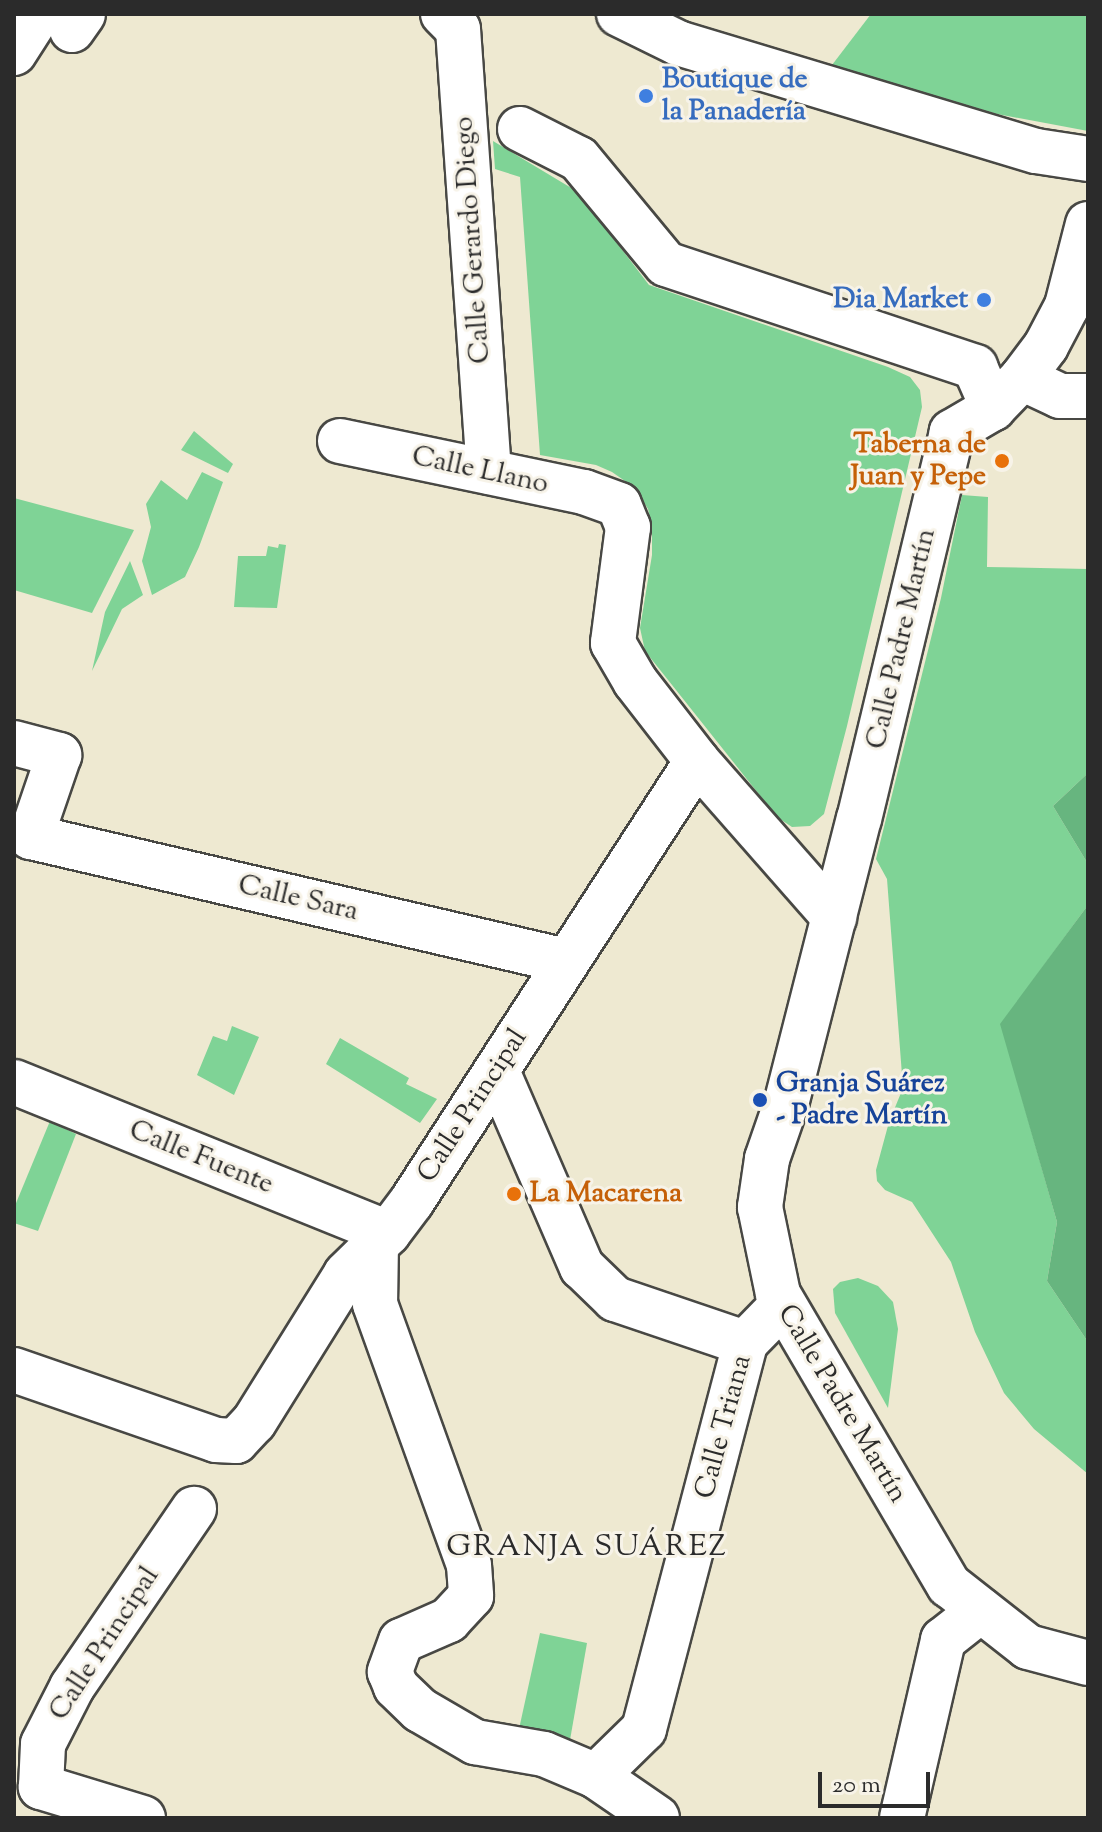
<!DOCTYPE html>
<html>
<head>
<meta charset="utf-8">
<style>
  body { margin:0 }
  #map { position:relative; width:1102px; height:1832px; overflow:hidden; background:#eee9d1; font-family:"Sorts Mill Goudy",serif }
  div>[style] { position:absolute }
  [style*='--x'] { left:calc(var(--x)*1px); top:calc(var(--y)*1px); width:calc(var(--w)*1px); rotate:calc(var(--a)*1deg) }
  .green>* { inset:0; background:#7fd396 }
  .forest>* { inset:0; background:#67b57f }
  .roads { filter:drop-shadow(2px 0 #484844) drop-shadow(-2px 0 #484844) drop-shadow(0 2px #484844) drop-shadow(0 -2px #484844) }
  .minor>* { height:44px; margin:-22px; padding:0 22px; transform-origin:22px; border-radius:22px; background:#fff }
  .dots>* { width:22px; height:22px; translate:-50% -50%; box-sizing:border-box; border:4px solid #f7f3e8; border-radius:50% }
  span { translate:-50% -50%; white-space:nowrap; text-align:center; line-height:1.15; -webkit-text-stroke:6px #f7f3e8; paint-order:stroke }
  .shop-label { font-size:28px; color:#366cbe; font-weight:700 }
  .left { translate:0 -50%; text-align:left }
  .right { translate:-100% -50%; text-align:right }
  .street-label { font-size:28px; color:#2b2b2b }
  .food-label { font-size:28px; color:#c56008; font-weight:700 }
  .transit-label { font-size:28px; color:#164399; font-weight:700 }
  .neighbourhood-label { font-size:30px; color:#2b2b2b; letter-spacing:2px }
  .frame { position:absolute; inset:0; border:16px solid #2b2b2b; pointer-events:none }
  .scale { position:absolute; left:818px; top:1772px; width:112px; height:36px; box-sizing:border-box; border:4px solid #2b2b2b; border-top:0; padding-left:10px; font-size:24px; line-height:28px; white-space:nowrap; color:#2b2b2b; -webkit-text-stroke:6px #f7f3e8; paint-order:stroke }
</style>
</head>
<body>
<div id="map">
  <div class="green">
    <div style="clip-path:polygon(871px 14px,1088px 14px,1088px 131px,997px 114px,832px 65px)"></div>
    <div style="clip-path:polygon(493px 141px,578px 192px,649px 285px,888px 367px,910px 377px,920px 390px,922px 407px,847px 726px,824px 814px,810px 826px,792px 827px,777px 817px,645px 651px,640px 628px,652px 555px,652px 527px,648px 509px,635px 488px,612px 472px,596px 465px,540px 455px,520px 177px,495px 169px)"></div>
    <div style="clip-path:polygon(194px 431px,233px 464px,228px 473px,181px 450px)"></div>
    <div style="clip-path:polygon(202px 472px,223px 482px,199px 547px,185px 577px,152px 595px,142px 561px,151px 527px,146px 504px,161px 480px,187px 500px)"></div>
    <div style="clip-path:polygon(962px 495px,988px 497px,987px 567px,1088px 569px,1088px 773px,1053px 806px,1088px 864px,1088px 905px,1001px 1024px,1057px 1222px,1047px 1281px,1088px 1342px,1088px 1474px,1034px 1429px,1004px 1393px,975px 1332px,951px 1262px,912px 1202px,885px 1190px,877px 1181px,876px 1170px,889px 1122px,903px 1088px,887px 879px,876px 859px,941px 598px)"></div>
    <div style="clip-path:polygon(14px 498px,134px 530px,92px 613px,14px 590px)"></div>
    <div style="clip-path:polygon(279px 544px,286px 545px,277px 608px,234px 607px,238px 556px,266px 556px,268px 546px,278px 548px)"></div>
    <div style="clip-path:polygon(130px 561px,143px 595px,122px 609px,92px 671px,105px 612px)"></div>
    <div style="clip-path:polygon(232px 1026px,259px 1037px,234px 1095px,197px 1075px,213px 1036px,227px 1041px)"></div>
    <div style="clip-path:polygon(340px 1038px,409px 1078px,406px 1084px,437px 1099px,420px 1123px,326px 1064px)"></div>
    <div style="clip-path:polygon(50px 1121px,76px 1134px,38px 1231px,14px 1223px,14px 1208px)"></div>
    <div style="clip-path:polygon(858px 1278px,878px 1286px,893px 1302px,898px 1329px,888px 1408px,835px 1313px,833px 1289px,840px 1282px)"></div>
    <div style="clip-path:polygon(540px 1633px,587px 1643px,570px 1740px,519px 1729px)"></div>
  </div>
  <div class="forest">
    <div style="clip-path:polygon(1088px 773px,1088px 864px,1053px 806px)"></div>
    <div style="clip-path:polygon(1088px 905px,1088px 1342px,1047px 1281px,1057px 1222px,1000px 1024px)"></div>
  </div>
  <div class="roads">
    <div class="minor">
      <div style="--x:443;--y:14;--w:21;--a:45"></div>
      <div style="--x:458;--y:29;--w:444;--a:86"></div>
      <div style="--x:619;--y:14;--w:66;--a:26.2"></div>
      <div style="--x:678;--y:43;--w:374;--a:16.8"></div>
      <div style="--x:1036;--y:151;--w:53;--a:8.7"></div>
      <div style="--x:72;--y:30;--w:19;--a:-55"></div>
      <div style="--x:14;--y:53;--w:46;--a:-57.3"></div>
      <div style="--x:520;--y:129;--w:66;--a:27"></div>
      <div style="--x:579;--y:159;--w:136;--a:50.4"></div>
      <div style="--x:666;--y:264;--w:326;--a:18.4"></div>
      <div style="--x:975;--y:367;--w:45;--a:66.3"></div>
      <div style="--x:1088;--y:224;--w:85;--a:104.4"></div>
      <div style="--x:1067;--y:306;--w:45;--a:117.7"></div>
      <div style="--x:1046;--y:346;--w:40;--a:127"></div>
      <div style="--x:1022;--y:378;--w:42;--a:134"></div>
      <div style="--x:993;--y:408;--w:48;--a:149.7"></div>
      <div style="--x:952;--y:432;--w:397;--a:103.5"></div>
      <div style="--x:859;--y:818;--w:295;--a:104.3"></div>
      <div style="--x:786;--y:1104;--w:58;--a:109.1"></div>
      <div style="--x:767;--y:1159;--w:49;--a:98.3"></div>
      <div style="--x:760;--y:1207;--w:89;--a:78.3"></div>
      <div style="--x:778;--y:1294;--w:338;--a:59.6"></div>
      <div style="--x:949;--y:1585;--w:100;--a:38.1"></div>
      <div style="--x:1028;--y:1647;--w:62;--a:14.9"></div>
      <div style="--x:1022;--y:378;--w:42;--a:25.3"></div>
      <div style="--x:1060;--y:396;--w:28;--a:0"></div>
      <div style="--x:340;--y:441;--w:249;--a:11.8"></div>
      <div style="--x:584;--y:492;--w:37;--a:20"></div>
      <div style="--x:619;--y:505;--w:24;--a:68"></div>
      <div style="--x:628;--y:527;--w:117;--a:97.4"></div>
      <div style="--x:613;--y:643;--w:44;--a:59.9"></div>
      <div style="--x:635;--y:681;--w:101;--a:52.2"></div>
      <div style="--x:697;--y:761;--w:208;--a:48.7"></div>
      <div style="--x:14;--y:743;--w:47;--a:14.9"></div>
      <div style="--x:59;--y:755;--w:87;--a:108.9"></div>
      <div style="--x:31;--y:837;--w:549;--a:13.05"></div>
      <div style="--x:497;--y:1071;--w:214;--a:66.6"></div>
      <div style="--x:582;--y:1267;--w:46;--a:44.1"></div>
      <div style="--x:615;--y:1299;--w:137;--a:18.7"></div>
      <div style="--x:14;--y:1082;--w:403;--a:22"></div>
      <div style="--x:376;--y:1243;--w:61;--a:90.9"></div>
      <div style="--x:375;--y:1304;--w:277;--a:70.2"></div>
      <div style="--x:469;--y:1565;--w:31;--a:86"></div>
      <div style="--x:471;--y:1596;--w:33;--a:133"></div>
      <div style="--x:449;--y:1620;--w:52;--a:156.4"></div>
      <div style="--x:401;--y:1641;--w:33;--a:110"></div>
      <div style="--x:390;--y:1672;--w:16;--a:68"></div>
      <div style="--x:396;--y:1687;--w:33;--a:44"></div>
      <div style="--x:420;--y:1710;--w:64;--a:30.2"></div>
      <div style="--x:475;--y:1742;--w:70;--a:9.9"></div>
      <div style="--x:544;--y:1754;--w:56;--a:22.9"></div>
      <div style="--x:596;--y:1776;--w:74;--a:34.5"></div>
      <div style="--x:14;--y:1370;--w:214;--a:19.1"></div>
      <div style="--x:216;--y:1440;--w:20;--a:3"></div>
      <div style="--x:236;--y:1441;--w:26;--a:-47"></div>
      <div style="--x:254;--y:1422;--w:174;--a:-58.1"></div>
      <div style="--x:346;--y:1274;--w:59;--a:-44.3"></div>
      <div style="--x:388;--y:1233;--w:40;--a:-53"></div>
      <div style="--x:412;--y:1201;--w:524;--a:-57.07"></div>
      <div style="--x:596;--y:1776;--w:67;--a:-44.4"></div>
      <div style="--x:644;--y:1729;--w:399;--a:-75.3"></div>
      <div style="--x:745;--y:1343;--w:54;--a:-45.7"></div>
      <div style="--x:143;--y:1818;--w:107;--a:-163.1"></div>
      <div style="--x:41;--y:1787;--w:43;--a:-87.3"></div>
      <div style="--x:43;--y:1744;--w:64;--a:-63"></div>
      <div style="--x:72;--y:1687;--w:216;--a:-55.6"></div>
      <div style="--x:902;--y:1818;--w:183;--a:-77"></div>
      <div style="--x:943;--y:1640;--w:48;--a:-38.3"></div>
    </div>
  </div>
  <div class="dots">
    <div style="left:646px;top:96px;background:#3f7fe0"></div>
    <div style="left:984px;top:300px;background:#3f7fe0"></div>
    <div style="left:1002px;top:461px;background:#e8710a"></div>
    <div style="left:760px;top:1100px;background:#1a4fb4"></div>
    <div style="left:514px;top:1194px;background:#e8710a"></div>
  </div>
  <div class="shop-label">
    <span class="left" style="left:662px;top:96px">Boutique de<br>la Panadería</span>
    <span class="right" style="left:968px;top:300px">Dia Market</span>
  </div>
  <div class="street-label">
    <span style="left:473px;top:240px;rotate:-94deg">Calle Gerardo Diego</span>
    <span style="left:480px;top:471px;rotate:12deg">Calle Llano</span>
    <span style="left:902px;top:639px;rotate:-77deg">Calle Padre Martín</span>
    <span style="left:298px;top:899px;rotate:13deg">Calle Sara</span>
    <span style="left:473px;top:1106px;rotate:-57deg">Calle Principal</span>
    <span style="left:201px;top:1158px;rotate:22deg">Calle Fuente</span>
    <span style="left:842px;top:1404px;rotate:59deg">Calle Padre Martín</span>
    <span style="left:724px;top:1427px;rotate:-75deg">Calle Triana</span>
    <span style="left:105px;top:1644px;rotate:-57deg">Calle Principal</span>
  </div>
  <div class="food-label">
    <span class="right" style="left:986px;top:461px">Taberna de<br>Juan y Pepe</span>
    <span class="left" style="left:530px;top:1194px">La Macarena</span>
  </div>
  <div class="transit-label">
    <span class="left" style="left:776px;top:1100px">Granja Suárez<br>- Padre Martín</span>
  </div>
  <div class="neighbourhood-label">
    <span style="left:587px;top:1548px">GRANJA SUÁREZ</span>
  </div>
  <div class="frame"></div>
  <div class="scale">20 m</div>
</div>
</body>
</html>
